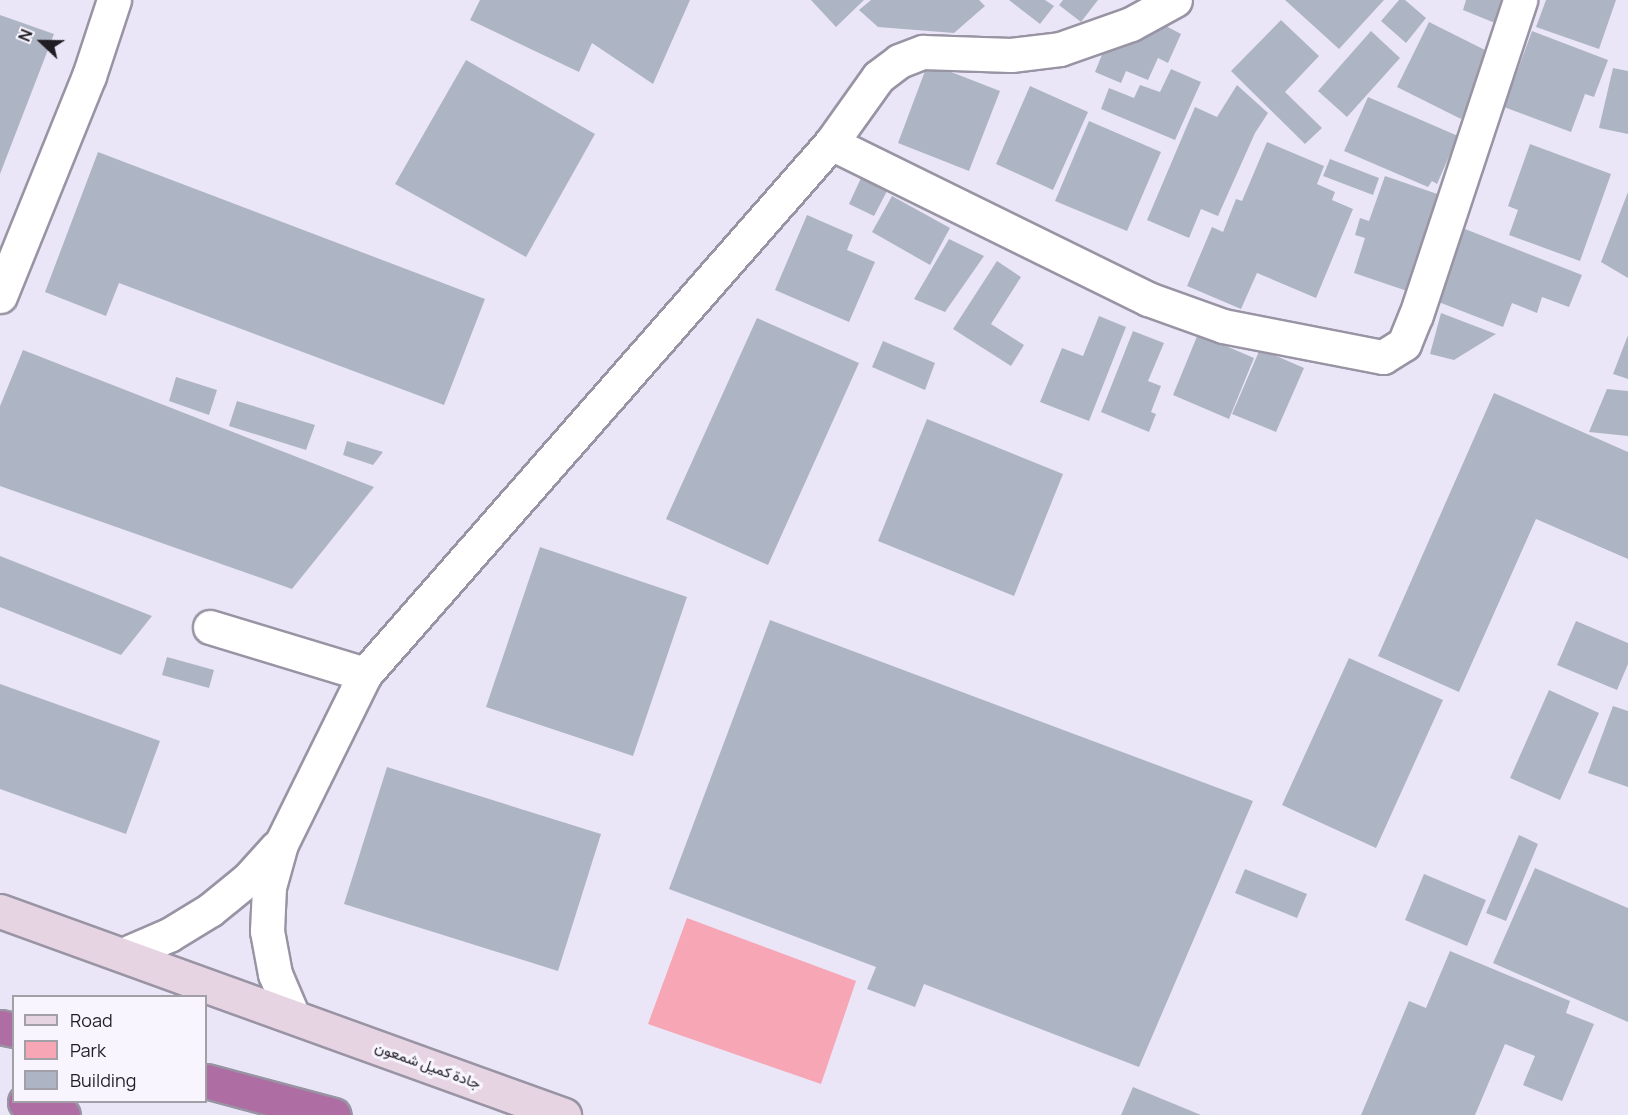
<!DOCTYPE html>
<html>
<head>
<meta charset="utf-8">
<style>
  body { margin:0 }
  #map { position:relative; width:1628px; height:1115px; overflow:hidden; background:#ebe6f7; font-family:Manrope,Vazirmatn,sans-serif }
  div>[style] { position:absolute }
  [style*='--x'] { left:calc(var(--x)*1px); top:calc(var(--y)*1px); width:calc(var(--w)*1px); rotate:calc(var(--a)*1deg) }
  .green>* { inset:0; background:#f6a6b4 }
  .building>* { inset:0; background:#adb5c4 }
  .roads { filter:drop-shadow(2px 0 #9994a4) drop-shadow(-2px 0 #9994a4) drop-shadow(0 2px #9994a4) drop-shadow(0 -2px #9994a4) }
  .minor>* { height:33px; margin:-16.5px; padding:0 16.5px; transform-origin:16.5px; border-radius:16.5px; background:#fff }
  .secondary>* { height:33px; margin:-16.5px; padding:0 16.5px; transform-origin:16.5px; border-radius:16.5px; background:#e7d4e3 }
  .motorway>* { height:33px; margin:-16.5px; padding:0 16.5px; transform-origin:16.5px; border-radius:16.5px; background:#ae6ea3 }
  span { translate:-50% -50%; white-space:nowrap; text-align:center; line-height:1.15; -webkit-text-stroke:6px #f8f5ff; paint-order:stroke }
  .street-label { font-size:15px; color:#201e24 }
  .legend { position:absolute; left:12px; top:995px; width:195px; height:108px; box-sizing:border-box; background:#f8f5ff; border:2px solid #a29fa7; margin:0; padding:8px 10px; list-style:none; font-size:18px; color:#201e24 }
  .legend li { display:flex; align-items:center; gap:12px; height:30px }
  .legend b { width:30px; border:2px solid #a29fa7 }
  .north { position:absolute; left:12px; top:12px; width:60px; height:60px; -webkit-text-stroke:4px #f8f5ff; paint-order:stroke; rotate:292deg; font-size:16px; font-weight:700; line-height:24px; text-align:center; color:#201e24 }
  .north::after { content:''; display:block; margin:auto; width:21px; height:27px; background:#201e24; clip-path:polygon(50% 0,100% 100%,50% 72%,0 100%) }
</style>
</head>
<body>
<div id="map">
  <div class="green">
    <div style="clip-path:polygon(687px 918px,856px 981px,821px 1084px,648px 1024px)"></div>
  </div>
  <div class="building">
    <div style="clip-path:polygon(480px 0,690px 0,653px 84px,592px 43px,579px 72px,470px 20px)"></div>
    <div style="clip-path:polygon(811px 0,864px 0,836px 27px)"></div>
    <div style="clip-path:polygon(871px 0,979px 0,985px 6px,954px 33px,878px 27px,859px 10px)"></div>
    <div style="clip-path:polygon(1009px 0,1045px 0,1054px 6px,1040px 24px)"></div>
    <div style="clip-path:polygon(1063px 0,1098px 0,1081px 22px,1059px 5px)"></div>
    <div style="clip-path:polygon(1285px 0,1384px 0,1339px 49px)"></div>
    <div style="clip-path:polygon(1399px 0,1405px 0,1426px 18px,1406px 43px,1381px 21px)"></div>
    <div style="clip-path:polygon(1466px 0,1504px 0,1495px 23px,1463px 10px)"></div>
    <div style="clip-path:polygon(1546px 0,1616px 0,1599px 49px,1536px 27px)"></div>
    <div style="clip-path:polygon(0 15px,54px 34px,0 174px)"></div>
    <div style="clip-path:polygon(1281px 20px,1319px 56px,1285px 92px,1322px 128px,1305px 144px,1231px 71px)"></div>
    <div style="clip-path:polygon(1429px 22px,1493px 54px,1461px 119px,1397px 87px)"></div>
    <div style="clip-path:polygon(1164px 25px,1181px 34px,1168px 63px,1158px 58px,1148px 80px,1126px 71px,1121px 83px,1095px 72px,1103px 52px)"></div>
    <div style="clip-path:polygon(1371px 31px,1400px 58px,1347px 117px,1318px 91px)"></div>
    <div style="clip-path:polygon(1532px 31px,1608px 60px,1594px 97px,1585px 94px,1571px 132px,1504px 107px)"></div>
    <div style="clip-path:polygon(466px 60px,595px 134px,526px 257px,395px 184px)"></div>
    <div style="clip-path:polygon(928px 63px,1000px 91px,969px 171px,898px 143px)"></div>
    <div style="clip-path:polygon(1613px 68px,1628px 71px,1628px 134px,1599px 128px)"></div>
    <div style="clip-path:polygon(1171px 69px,1201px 82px,1175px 140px,1101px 109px,1109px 88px,1134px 98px,1140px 85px,1160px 92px)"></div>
    <div style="clip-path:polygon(1237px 85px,1268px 113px,1255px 133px,1218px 216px,1201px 209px,1189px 238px,1147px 220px,1195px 107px,1217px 117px)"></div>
    <div style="clip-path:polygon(1030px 86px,1088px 112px,1053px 190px,996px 164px)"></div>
    <div style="clip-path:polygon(1368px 97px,1458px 136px,1437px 184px,1432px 181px,1428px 187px,1344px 151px)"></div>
    <div style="clip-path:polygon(1089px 121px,1161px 152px,1127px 231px,1055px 201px)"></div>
    <div style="clip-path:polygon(1267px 142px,1324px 166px,1317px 184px,1335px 192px,1332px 200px,1353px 209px,1316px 298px,1257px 273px,1241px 309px,1187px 286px,1212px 227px,1223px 232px,1236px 199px,1242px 201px)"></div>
    <div style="clip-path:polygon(1530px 144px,1611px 174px,1580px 261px,1509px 235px,1518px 210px,1508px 206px)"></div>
    <div style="clip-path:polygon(98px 152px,485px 299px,444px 405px,119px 283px,106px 316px,45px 292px)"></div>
    <div style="clip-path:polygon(1330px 159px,1379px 178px,1373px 195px,1323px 176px)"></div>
    <div style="clip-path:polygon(1385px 176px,1449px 198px,1416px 294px,1354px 273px,1365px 238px,1355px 235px,1360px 218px,1369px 221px)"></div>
    <div style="clip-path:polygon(861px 178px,887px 191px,874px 216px,849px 204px)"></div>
    <div style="clip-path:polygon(1628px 192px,1628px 278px,1601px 262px)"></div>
    <div style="clip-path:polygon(892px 196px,950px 228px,930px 265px,872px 232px)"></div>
    <div style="clip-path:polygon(807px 215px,853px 235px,847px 250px,875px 262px,849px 322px,775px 290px)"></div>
    <div style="clip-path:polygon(1465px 229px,1582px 275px,1569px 307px,1542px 297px,1537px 313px,1512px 303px,1503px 327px,1436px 301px)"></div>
    <div style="clip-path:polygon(949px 239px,984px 256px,945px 312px,914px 299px)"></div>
    <div style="clip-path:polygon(997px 261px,1021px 277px,991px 324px,1024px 345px,1011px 366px,953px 329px)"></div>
    <div style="clip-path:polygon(1441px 313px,1496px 334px,1454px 360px,1430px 354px)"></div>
    <div style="clip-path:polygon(1099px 316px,1126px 327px,1089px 421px,1040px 402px,1062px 348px,1083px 356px)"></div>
    <div style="clip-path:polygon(757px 318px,859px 363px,768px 565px,666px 519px)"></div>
    <div style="clip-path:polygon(1133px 331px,1164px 343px,1148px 381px,1161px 386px,1151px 412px,1156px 414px,1149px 432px,1101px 412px)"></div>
    <div style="clip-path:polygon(1198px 334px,1254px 358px,1229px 419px,1173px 395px)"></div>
    <div style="clip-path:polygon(1628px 335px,1628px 379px,1613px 374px)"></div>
    <div style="clip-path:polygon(883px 341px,935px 363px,925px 390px,872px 367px)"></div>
    <div style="clip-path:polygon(1260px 349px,1304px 368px,1276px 432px,1232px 414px)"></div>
    <div style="clip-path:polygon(23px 350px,374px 487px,292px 589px,0 486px,0 406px)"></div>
    <div style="clip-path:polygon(176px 377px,217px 390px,209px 415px,169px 401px)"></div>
    <div style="clip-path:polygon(1607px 389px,1628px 391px,1628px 436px,1589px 432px)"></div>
    <div style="clip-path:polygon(1494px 393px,1628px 452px,1628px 559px,1536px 519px,1459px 692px,1378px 656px)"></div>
    <div style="clip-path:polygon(237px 401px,315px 425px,306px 450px,229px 426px)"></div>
    <div style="clip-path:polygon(927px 419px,1063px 474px,1014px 596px,878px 541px)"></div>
    <div style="clip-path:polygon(347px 441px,383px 452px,373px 465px,343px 455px)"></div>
    <div style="clip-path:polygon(540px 547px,687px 597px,633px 756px,486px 707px)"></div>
    <div style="clip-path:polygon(0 556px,152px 616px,121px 655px,0 607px)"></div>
    <div style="clip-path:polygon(770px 620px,1253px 801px,1139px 1067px,924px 984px,915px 1007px,867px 989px,876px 967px,669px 889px)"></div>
    <div style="clip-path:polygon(1576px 621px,1628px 643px,1628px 664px,1617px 690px,1557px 665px)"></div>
    <div style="clip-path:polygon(167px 657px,214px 670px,209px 688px,162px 675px)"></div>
    <div style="clip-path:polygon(1349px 658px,1443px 700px,1376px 848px,1282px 805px)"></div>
    <div style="clip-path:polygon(0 684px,160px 741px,126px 834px,0 789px)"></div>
    <div style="clip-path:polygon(1549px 690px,1599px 713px,1560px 800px,1510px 778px)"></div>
    <div style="clip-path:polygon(1613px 706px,1628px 711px,1628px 787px,1588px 773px)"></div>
    <div style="clip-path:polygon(387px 767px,601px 834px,558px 971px,344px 904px)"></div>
    <div style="clip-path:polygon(1519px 835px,1538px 844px,1506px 921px,1486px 913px)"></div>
    <div style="clip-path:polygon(1535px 868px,1628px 908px,1628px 1022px,1493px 963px)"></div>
    <div style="clip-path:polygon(1245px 869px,1307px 894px,1297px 918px,1235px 893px)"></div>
    <div style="clip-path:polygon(1424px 874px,1486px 900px,1467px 946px,1405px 920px)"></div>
    <div style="clip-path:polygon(1450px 951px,1570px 1001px,1566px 1013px,1594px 1024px,1562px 1101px,1523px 1085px,1535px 1056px,1505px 1044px,1475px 1115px,1361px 1115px,1409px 1001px,1426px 1008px)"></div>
    <div style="clip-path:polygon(1133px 1087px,1201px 1115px,1121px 1115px)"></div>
  </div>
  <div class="roads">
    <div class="minor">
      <div style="--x:831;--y:143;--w:353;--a:26.2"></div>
      <div style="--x:1148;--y:299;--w:80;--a:19.8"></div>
      <div style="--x:1223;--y:326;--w:163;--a:11"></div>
      <div style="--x:1383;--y:357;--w:25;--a:-32"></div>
      <div style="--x:1404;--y:344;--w:31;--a:-68"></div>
      <div style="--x:1416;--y:315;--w:332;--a:-71.7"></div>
      <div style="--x:0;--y:296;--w:237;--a:-68"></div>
      <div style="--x:89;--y:76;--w:80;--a:-71.8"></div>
      <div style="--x:210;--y:627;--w:162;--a:16.9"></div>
      <div style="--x:125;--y:954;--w:48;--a:-23.4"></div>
      <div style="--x:169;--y:935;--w:48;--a:-31.4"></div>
      <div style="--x:210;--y:910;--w:49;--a:-39.2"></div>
      <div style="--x:248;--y:879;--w:43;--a:-47.8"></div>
      <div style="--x:292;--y:1014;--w:43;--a:-113"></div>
      <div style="--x:275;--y:974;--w:44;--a:-100.5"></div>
      <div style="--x:267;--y:931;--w:44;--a:-87.4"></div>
      <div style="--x:269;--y:887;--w:45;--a:-74.4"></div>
      <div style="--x:281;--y:844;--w:190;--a:-63.7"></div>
      <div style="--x:365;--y:674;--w:706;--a:-48.73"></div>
      <div style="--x:831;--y:143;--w:81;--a:-54.5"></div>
      <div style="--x:878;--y:77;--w:26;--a:-37"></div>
      <div style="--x:899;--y:61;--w:26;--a:-21"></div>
      <div style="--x:923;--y:52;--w:88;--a:2"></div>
      <div style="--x:1011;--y:55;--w:49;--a:-7"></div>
      <div style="--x:1060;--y:49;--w:75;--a:-19.4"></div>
      <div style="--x:1131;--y:24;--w:50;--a:-28.6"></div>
    </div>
    <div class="secondary">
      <div style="--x:0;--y:911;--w:600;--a:19.89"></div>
    </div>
    <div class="motorway">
      <div style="--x:0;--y:1027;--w:14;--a:12"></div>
      <div style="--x:206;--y:1081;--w:132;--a:14.9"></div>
      <div style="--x:25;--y:1102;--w:40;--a:18.9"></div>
    </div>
  </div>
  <div class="street-label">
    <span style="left:428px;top:1065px;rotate:20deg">جادة كميل شمعون</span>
  </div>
  <ul class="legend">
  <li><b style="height:8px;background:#e7d4e3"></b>Road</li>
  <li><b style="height:16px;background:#f6a6b4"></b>Park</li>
  <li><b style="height:16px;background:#adb5c4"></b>Building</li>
  </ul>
  <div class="north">N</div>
</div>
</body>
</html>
